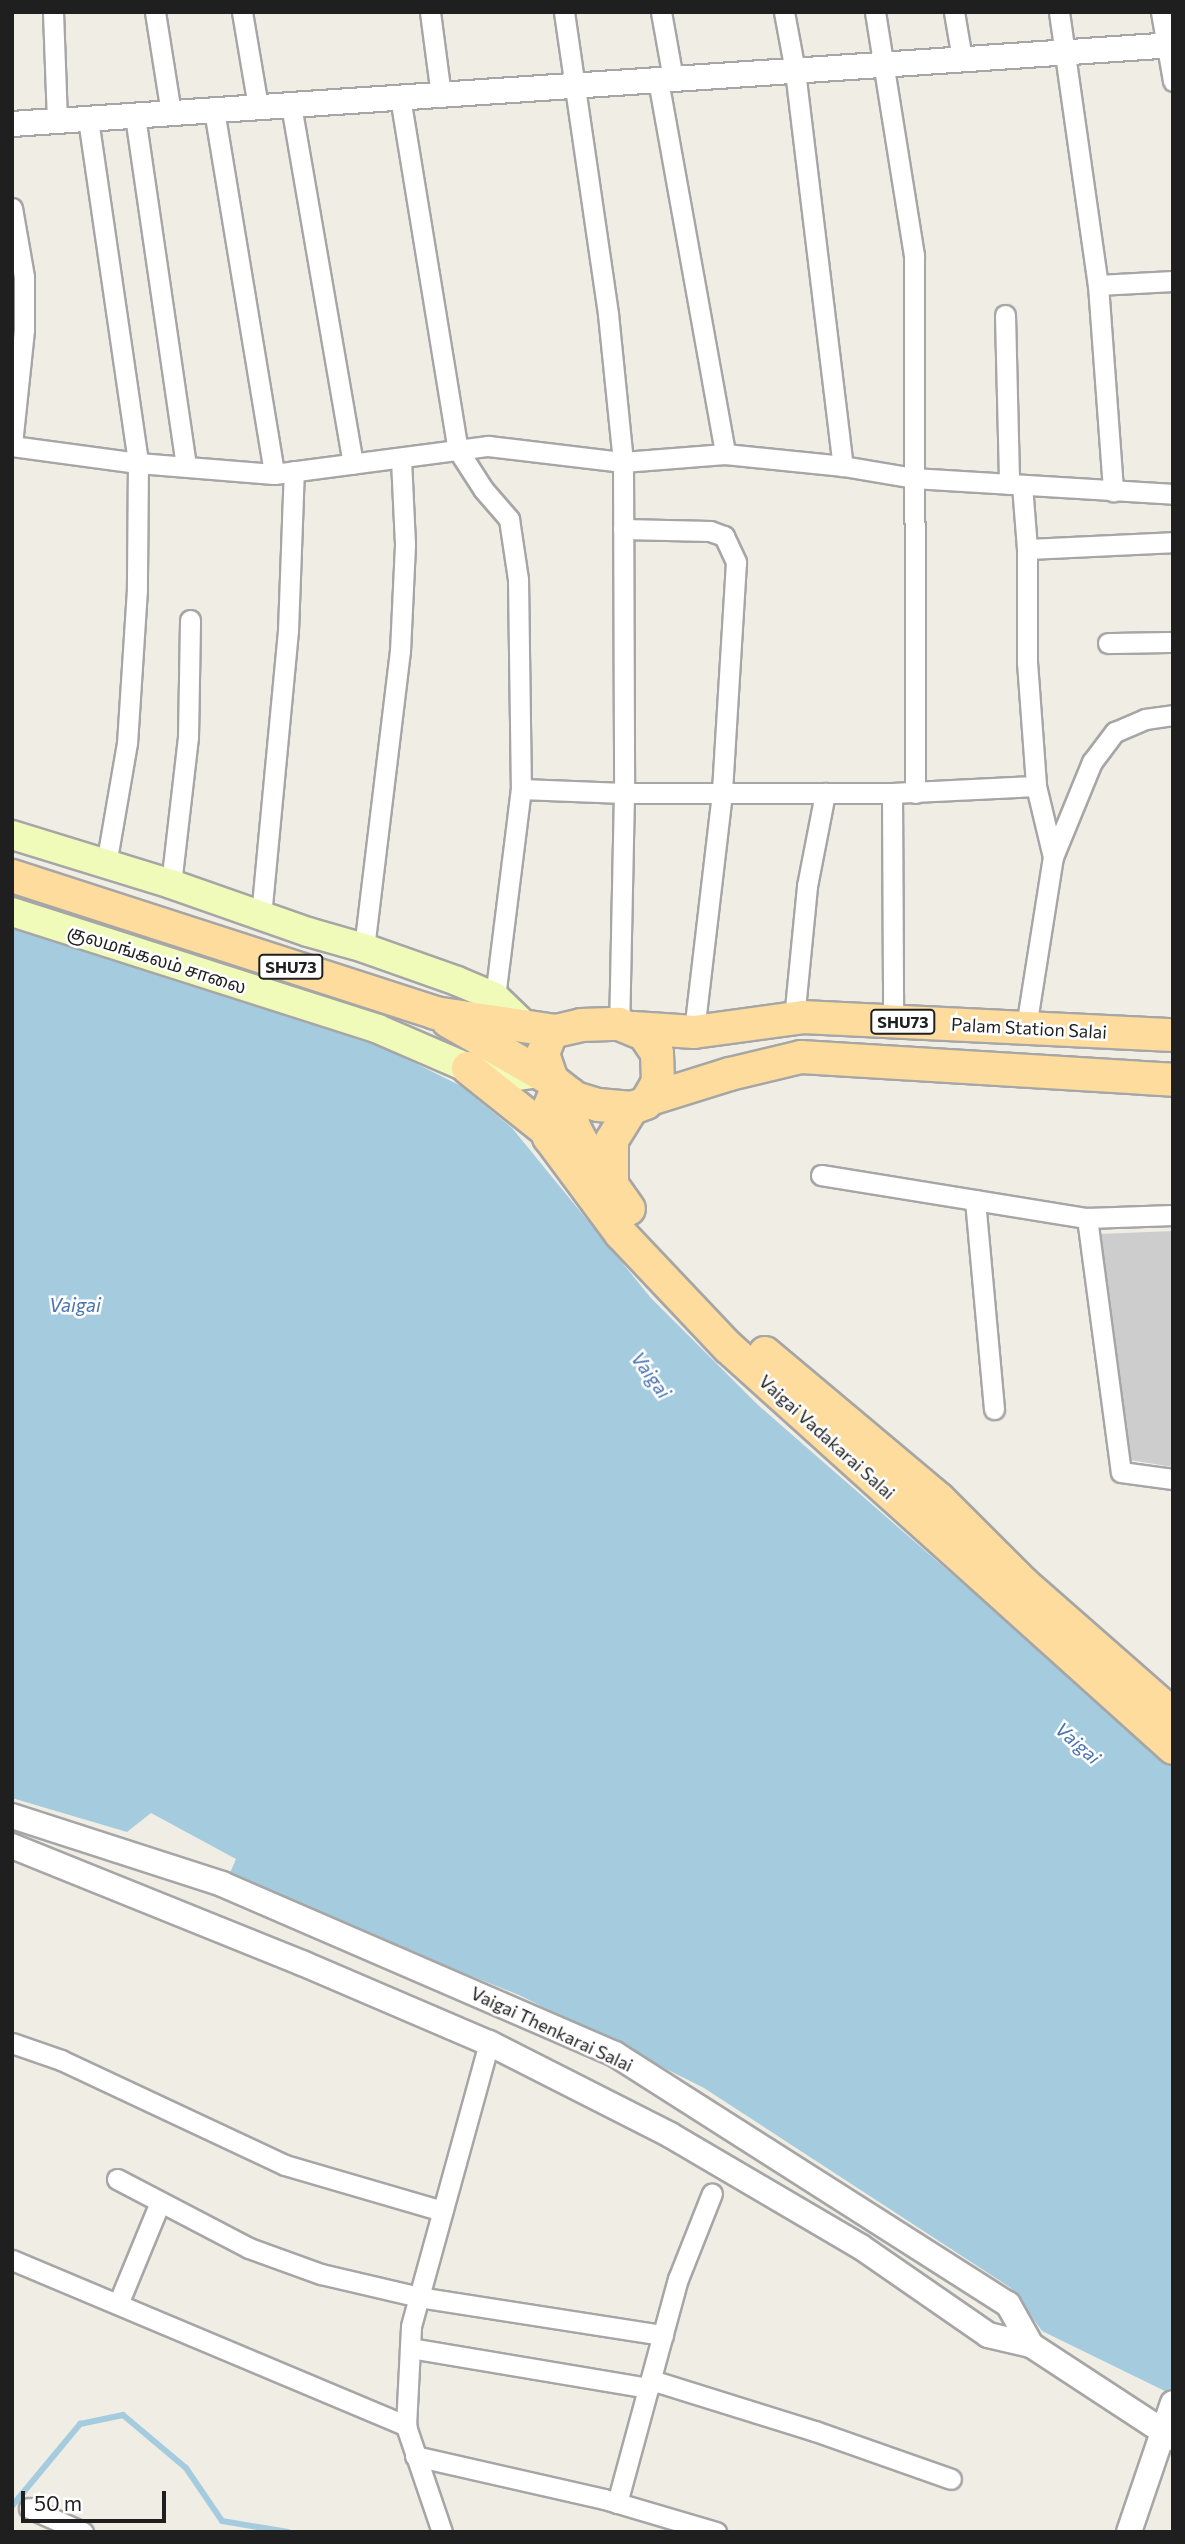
<!DOCTYPE html>
<html>
<head>
<meta charset="utf-8">
<style>
  body { margin:0 }
  #map { position:relative; width:1185px; height:2544px; overflow:hidden; background:#f0ede5; font-family:Commissioner,"Noto Sans Tamil",sans-serif }
  div>[style] { position:absolute }
  [style*='--x'] { left:calc(var(--x)*1px); top:calc(var(--y)*1px); width:calc(var(--w)*1px); rotate:calc(var(--a)*1deg) }
  .religious>* { inset:0; background:#cdcdcd }
  .water>* { inset:0; background:#a5ccde }
  .stream>* { height:6px; margin:-3px; padding:0 3px; transform-origin:3px; border-radius:3px; background:#a5ccde }
  .roads { filter:drop-shadow(2px 0 #a6a6a6) drop-shadow(-2px 0 #a6a6a6) drop-shadow(0 2px #a6a6a6) drop-shadow(0 -2px #a6a6a6) }
  .minor>* { height:19px; margin:-9.5px; padding:0 9.5px; transform-origin:9.5px; border-radius:9.5px; background:#fff }
  .tertiary>* { height:24px; margin:-12px; padding:0 12px; transform-origin:12px; border-radius:12px; background:#fff }
  .secondary>* { height:28px; margin:-14px; padding:0 14px; transform-origin:14px; border-radius:14px; background:#f1fbb9 }
  .primary>* { height:32px; margin:-16px; padding:0 16px; transform-origin:16px; border-radius:16px; background:#fddc9d }
  span { translate:-50% -50%; white-space:nowrap; text-align:center; line-height:1.15; -webkit-text-stroke:5px #fff; paint-order:stroke }
  .shield-label span { padding:2px 5px; background:#fff; border:2px solid; border-radius:5px; -webkit-text-stroke-width:0 }
  .shield-label { font-size:16px; color:#1f1f1f; font-weight:700 }
  .street-label { font-size:18px; color:#1f1f1f }
  .water-label { font-size:19px; color:#4974b1; font-style:italic }
  .frame { position:absolute; inset:0; border:14px solid #1f1f1f; pointer-events:none }
  .scale { position:absolute; left:21px; top:2491px; width:145px; height:32px; box-sizing:border-box; border:4px solid #1f1f1f; border-top:0; padding-left:9px; font-size:21px; line-height:24px; white-space:nowrap; color:#1f1f1f; -webkit-text-stroke:5px #fff; paint-order:stroke }
</style>
</head>
<body>
<div id="map">
  <div class="religious">
    <div style="clip-path:polygon(1173px 1231px,1173px 1467px,1130px 1460px,1099px 1234px)"></div>
  </div>
  <div class="water">
    <div style="clip-path:polygon(12px 922px,387px 1049px,461px 1086px,512px 1128px,651px 1298px,758px 1405px,1173px 1767px,1173px 2395px,1042px 2331px,1011px 2288px,704px 2088px,519px 1995px,401px 1948px,230px 1873px,236px 1859px,151px 1813px,127px 1832px,12px 1798px)"></div>
  </div>
  <div class="stream">
    <div style="--x:12;--y:2506;--w:107;--a:-50.3"></div>
    <div style="--x:80;--y:2424;--w:44;--a:-11.8"></div>
    <div style="--x:123;--y:2415;--w:82;--a:40.1"></div>
    <div style="--x:186;--y:2468;--w:64;--a:55.8"></div>
    <div style="--x:222;--y:2521;--w:67;--a:9.5"></div>
  </div>
  <div class="roads">
    <div class="minor">
      <div style="--x:53;--y:12;--w:109;--a:87.9"></div>
      <div style="--x:155;--y:12;--w:102;--a:81"></div>
      <div style="--x:242;--y:12;--w:96;--a:80.4"></div>
      <div style="--x:430;--y:12;--w:84;--a:82.5"></div>
      <div style="--x:564;--y:12;--w:305;--a:81.7"></div>
      <div style="--x:608;--y:314;--w:149;--a:84.2"></div>
      <div style="--x:623;--y:462;--w:331;--a:89.8"></div>
      <div style="--x:624;--y:793;--w:231;--a:91.2"></div>
      <div style="--x:661;--y:12;--w:68;--a:79.8"></div>
      <div style="--x:784;--y:12;--w:60;--a:79.4"></div>
      <div style="--x:795;--y:71;--w:398;--a:83.1"></div>
      <div style="--x:875;--y:12;--w:246;--a:80.9"></div>
      <div style="--x:914;--y:255;--w:538;--a:89.89"></div>
      <div style="--x:954;--y:12;--w:48;--a:80.3"></div>
      <div style="--x:1059;--y:12;--w:276;--a:81.9"></div>
      <div style="--x:1098;--y:285;--w:207;--a:85.8"></div>
      <div style="--x:1161;--y:12;--w:70;--a:80.1"></div>
      <div style="--x:658;--y:80;--w:380;--a:79.8"></div>
      <div style="--x:400;--y:97;--w:358;--a:80.7"></div>
      <div style="--x:458;--y:450;--w:46;--a:57.3"></div>
      <div style="--x:483;--y:489;--w:40;--a:49"></div>
      <div style="--x:509;--y:519;--w:61;--a:81.5"></div>
      <div style="--x:518;--y:579;--w:210;--a:89.2"></div>
      <div style="--x:521;--y:789;--w:103;--a:2.2"></div>
      <div style="--x:624;--y:793;--w:268;--a:0"></div>
      <div style="--x:892;--y:793;--w:144;--a:-2.8"></div>
      <div style="--x:291;--y:105;--w:364;--a:80.2"></div>
      <div style="--x:214;--y:110;--w:369;--a:80.6"></div>
      <div style="--x:135;--y:116;--w:354;--a:81.7"></div>
      <div style="--x:88;--y:119;--w:348;--a:81.7"></div>
      <div style="--x:138;--y:463;--w:126;--a:90.5"></div>
      <div style="--x:137;--y:589;--w:154;--a:93.7"></div>
      <div style="--x:127;--y:743;--w:124;--a:99.8"></div>
      <div style="--x:12;--y:208;--w:70;--a:80.1"></div>
      <div style="--x:24;--y:277;--w:53;--a:90"></div>
      <div style="--x:24;--y:330;--w:115;--a:96"></div>
      <div style="--x:1098;--y:285;--w:75;--a:-3.1"></div>
      <div style="--x:1005;--y:315;--w:169;--a:88.6"></div>
      <div style="--x:12;--y:446;--w:127;--a:7.7"></div>
      <div style="--x:138;--y:463;--w:136;--a:4.6"></div>
      <div style="--x:274;--y:474;--w:216;--a:-7.5"></div>
      <div style="--x:488;--y:446;--w:136;--a:6.8"></div>
      <div style="--x:623;--y:462;--w:102;--a:-4.5"></div>
      <div style="--x:725;--y:454;--w:119;--a:5.8"></div>
      <div style="--x:843;--y:466;--w:72;--a:9.6"></div>
      <div style="--x:914;--y:478;--w:259;--a:3.5"></div>
      <div style="--x:1022;--y:485;--w:64;--a:85.5"></div>
      <div style="--x:1027;--y:549;--w:113;--a:90"></div>
      <div style="--x:1027;--y:662;--w:124;--a:85.8"></div>
      <div style="--x:1036;--y:786;--w:73;--a:76.5"></div>
      <div style="--x:623;--y:529;--w:87;--a:1.3"></div>
      <div style="--x:710;--y:531;--w:15;--a:20"></div>
      <div style="--x:724;--y:536;--w:29;--a:65"></div>
      <div style="--x:736;--y:562;--w:231;--a:93.5"></div>
      <div style="--x:722;--y:793;--w:241;--a:96.7"></div>
      <div style="--x:1027;--y:549;--w:146;--a:-2.7"></div>
      <div style="--x:1108;--y:643;--w:65;--a:-0.9"></div>
      <div style="--x:892;--y:793;--w:228;--a:89.7"></div>
      <div style="--x:171;--y:884;--w:148;--a:-83.4"></div>
      <div style="--x:188;--y:737;--w:117;--a:-89"></div>
      <div style="--x:261;--y:916;--w:286;--a:-84.6"></div>
      <div style="--x:288;--y:631;--w:160;--a:-87.9"></div>
      <div style="--x:364;--y:948;--w:299;--a:-83.1"></div>
      <div style="--x:400;--y:651;--w:107;--a:-87.3"></div>
      <div style="--x:405;--y:544;--w:86;--a:-92.7"></div>
      <div style="--x:495;--y:997;--w:210;--a:-82.9"></div>
      <div style="--x:794;--y:1019;--w:134;--a:-84.4"></div>
      <div style="--x:807;--y:886;--w:95;--a:-79"></div>
      <div style="--x:1026;--y:1027;--w:172;--a:-81"></div>
      <div style="--x:1053;--y:857;--w:103;--a:-67.7"></div>
      <div style="--x:1092;--y:762;--w:38;--a:-53"></div>
      <div style="--x:1115;--y:732;--w:33;--a:-23"></div>
      <div style="--x:1145;--y:719;--w:28;--a:-8"></div>
      <div style="--x:821;--y:1175;--w:269;--a:9.2"></div>
      <div style="--x:1087;--y:1218;--w:86;--a:-2"></div>
      <div style="--x:975;--y:1200;--w:210;--a:84.8"></div>
      <div style="--x:1087;--y:1218;--w:256;--a:82.4"></div>
      <div style="--x:1121;--y:1472;--w:52;--a:7.7"></div>
      <div style="--x:12;--y:2043;--w:52;--a:19.1"></div>
      <div style="--x:61;--y:2060;--w:247;--a:25.1"></div>
      <div style="--x:285;--y:2165;--w:164;--a:16.3"></div>
      <div style="--x:117;--y:2179;--w:149;--a:27.6"></div>
      <div style="--x:249;--y:2248;--w:77;--a:19.9"></div>
      <div style="--x:321;--y:2274;--w:101;--a:13.2"></div>
      <div style="--x:419;--y:2297;--w:247;--a:8.9"></div>
      <div style="--x:12;--y:2260;--w:428;--a:22.8"></div>
      <div style="--x:118;--y:2304;--w:110;--a:-67.6"></div>
      <div style="--x:410;--y:2348;--w:242;--a:9.5"></div>
      <div style="--x:651;--y:2380;--w:172;--a:17.3"></div>
      <div style="--x:815;--y:2431;--w:144;--a:19.4"></div>
      <div style="--x:415;--y:2456;--w:194;--a:12.8"></div>
      <div style="--x:604;--y:2499;--w:117;--a:16.4"></div>
      <div style="--x:617;--y:2503;--w:232;--a:-74.8"></div>
      <div style="--x:678;--y:2279;--w:92;--a:-68.4"></div>
      <div style="--x:29;--y:2508;--w:59;--a:24"></div>
      <div style="--x:442;--y:2532;--w:112;--a:-108.8"></div>
      <div style="--x:406;--y:2426;--w:100;--a:-87.1"></div>
      <div style="--x:411;--y:2326;--w:294;--a:-74.6"></div>
    </div>
    <div class="tertiary">
      <div style="--x:12;--y:124;--w:1164;--a:-3.89"></div>
      <div style="--x:12;--y:1816;--w:221;--a:17.9"></div>
      <div style="--x:222;--y:1884;--w:428;--a:23.4"></div>
      <div style="--x:615;--y:2054;--w:466;--a:32.5"></div>
      <div style="--x:1008;--y:2304;--w:47;--a:60.7"></div>
      <div style="--x:12;--y:1846;--w:313;--a:22"></div>
      <div style="--x:302;--y:1963;--w:203;--a:23.2"></div>
      <div style="--x:489;--y:2043;--w:203;--a:26.9"></div>
      <div style="--x:670;--y:2135;--w:221;--a:30.4"></div>
      <div style="--x:861;--y:2247;--w:155;--a:34.7"></div>
      <div style="--x:988;--y:2335;--w:44;--a:13.1"></div>
      <div style="--x:1031;--y:2345;--w:170;--a:33.2"></div>
      <div style="--x:1129;--y:2532;--w:136;--a:-71.2"></div>
    </div>
    <div class="secondary">
      <div style="--x:12;--y:835;--w:166;--a:17.1"></div>
      <div style="--x:171;--y:884;--w:145;--a:19.3"></div>
      <div style="--x:308;--y:932;--w:58;--a:15.9"></div>
      <div style="--x:364;--y:948;--w:99;--a:19.5"></div>
      <div style="--x:457;--y:981;--w:41;--a:22.8"></div>
      <div style="--x:495;--y:997;--w:40;--a:44"></div>
      <div style="--x:12;--y:912;--w:384;--a:17.7"></div>
      <div style="--x:378;--y:1029;--w:98;--a:23.4"></div>
      <div style="--x:468;--y:1068;--w:44;--a:11.8"></div>
      <div style="--x:511;--y:1077;--w:29;--a:-8"></div>
    </div>
    <div class="primary">
      <div style="--x:12;--y:876;--w:445;--a:17.9"></div>
      <div style="--x:435;--y:1013;--w:122;--a:8.5"></div>
      <div style="--x:448;--y:1021;--w:120;--a:29.6"></div>
      <div style="--x:619;--y:1024;--w:27;--a:22"></div>
      <div style="--x:644;--y:1034;--w:23;--a:56"></div>
      <div style="--x:657;--y:1053;--w:29;--a:88"></div>
      <div style="--x:658;--y:1082;--w:24;--a:120"></div>
      <div style="--x:646;--y:1103;--w:15;--a:160"></div>
      <div style="--x:632;--y:1108;--w:34;--a:-175"></div>
      <div style="--x:598;--y:1105;--w:24;--a:-163"></div>
      <div style="--x:575;--y:1098;--w:29;--a:-142"></div>
      <div style="--x:552;--y:1080;--w:28;--a:-109"></div>
      <div style="--x:543;--y:1054;--w:19;--a:-69"></div>
      <div style="--x:550;--y:1036;--w:8;--a:-40"></div>
      <div style="--x:556;--y:1031;--w:26;--a:-13"></div>
      <div style="--x:581;--y:1025;--w:38;--a:-2"></div>
      <div style="--x:634;--y:1028;--w:60;--a:3.8"></div>
      <div style="--x:694;--y:1032;--w:110;--a:-7.8"></div>
      <div style="--x:803;--y:1017;--w:370;--a:2.8"></div>
      <div style="--x:468;--y:1068;--w:101;--a:38.6"></div>
      <div style="--x:558;--y:1086;--w:37;--a:112"></div>
      <div style="--x:544;--y:1120;--w:18;--a:74"></div>
      <div style="--x:549;--y:1137;--w:121;--a:53.4"></div>
      <div style="--x:621;--y:1234;--w:156;--a:46.6"></div>
      <div style="--x:728;--y:1347;--w:599;--a:42.02"></div>
      <div style="--x:570;--y:1094;--w:31;--a:84"></div>
      <div style="--x:573;--y:1125;--w:18;--a:63"></div>
      <div style="--x:581;--y:1141;--w:83;--a:54.8"></div>
      <div style="--x:650;--y:1099;--w:84;--a:-17.4"></div>
      <div style="--x:730;--y:1074;--w:73;--a:-13.5"></div>
      <div style="--x:801;--y:1057;--w:373;--a:3.5"></div>
      <div style="--x:612;--y:1186;--w:46;--a:-90"></div>
      <div style="--x:612;--y:1140;--w:38;--a:-58"></div>
      <div style="--x:765;--y:1353;--w:227;--a:40"></div>
      <div style="--x:939;--y:1499;--w:119;--a:45"></div>
      <div style="--x:1023;--y:1583;--w:200;--a:41.3"></div>
    </div>
  </div>
  <div class="shield-label">
    <span style="left:291px;top:967px">SHU73</span>
    <span style="left:903px;top:1022px">SHU73</span>
  </div>
  <div class="street-label">
    <span style="left:157px;top:959px;rotate:18deg">குலமங்கலம் சாலை</span>
    <span style="left:1029px;top:1028px;rotate:3deg">Palam Station Salai</span>
    <span style="left:827px;top:1437px;rotate:42deg">Vaigai Vadakarai Salai</span>
    <span style="left:552px;top:2029px;rotate:25deg">Vaigai Thenkarai Salai</span>
  </div>
  <div class="water-label">
    <span style="left:75px;top:1305px">Vaigai</span>
    <span style="left:651px;top:1375px;rotate:54deg">Vaigai</span>
    <span style="left:1078px;top:1743px;rotate:41deg">Vaigai</span>
  </div>
  <div class="frame"></div>
  <div class="scale">50 m</div>
</div>
</body>
</html>
